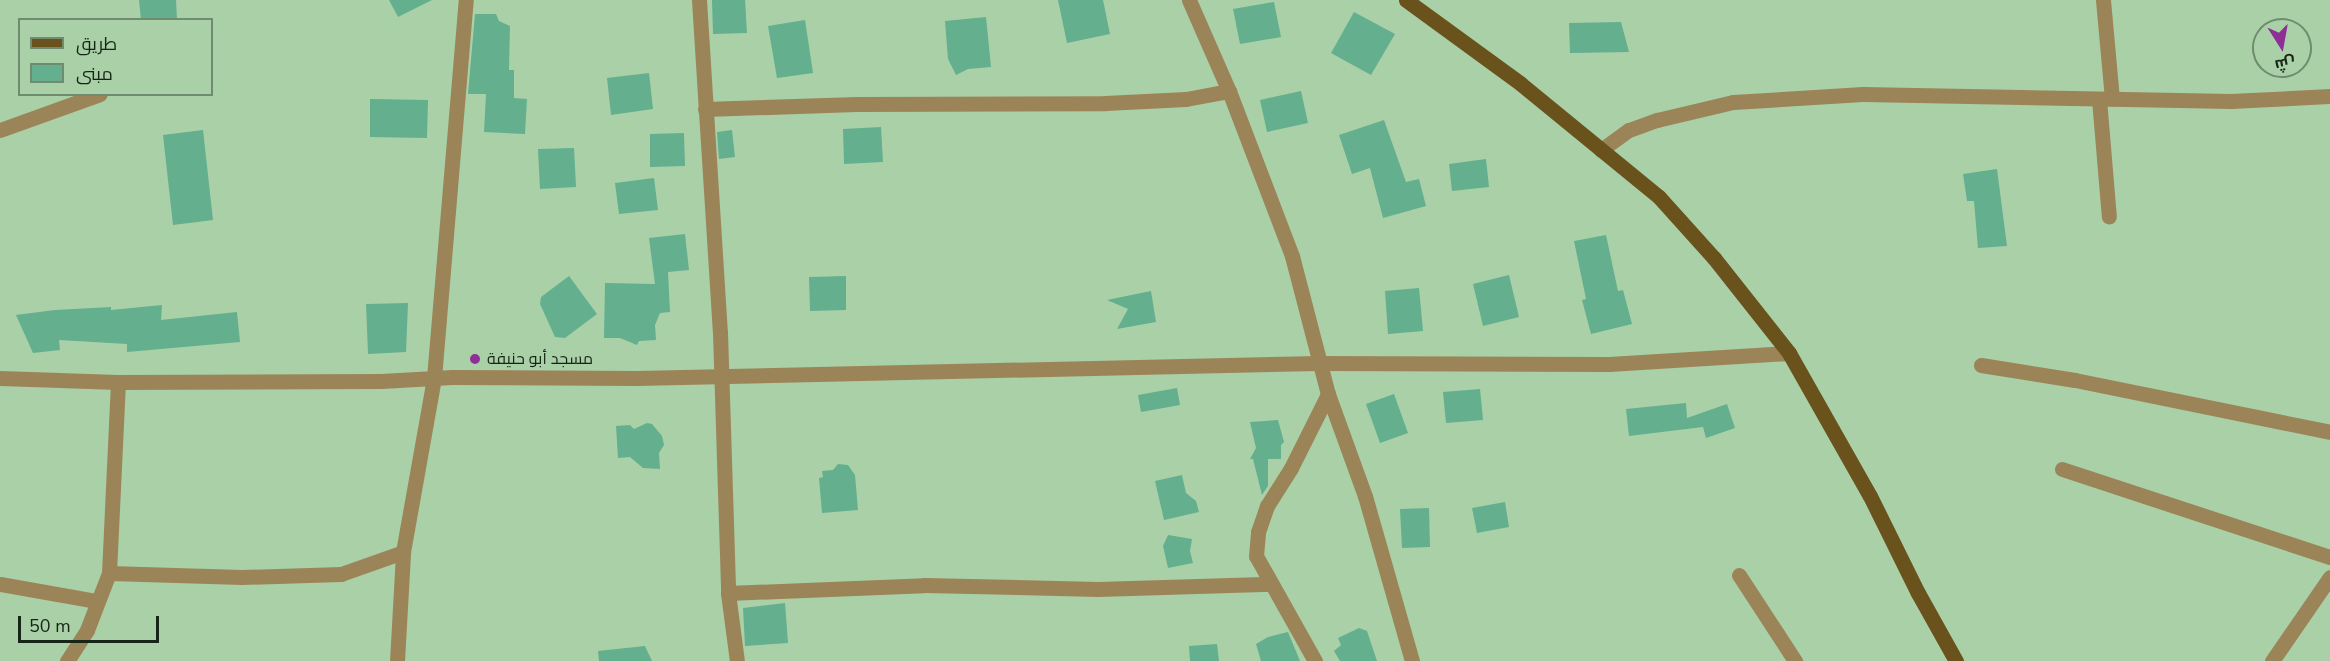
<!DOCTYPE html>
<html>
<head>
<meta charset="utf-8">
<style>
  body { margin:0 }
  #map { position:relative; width:2330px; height:661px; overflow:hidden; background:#aad0a8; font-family:"Nunito Sans",Cairo,sans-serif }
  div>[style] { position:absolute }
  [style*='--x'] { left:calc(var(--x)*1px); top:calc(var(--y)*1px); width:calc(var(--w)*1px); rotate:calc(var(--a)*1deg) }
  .building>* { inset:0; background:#64af8e }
  .minor>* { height:15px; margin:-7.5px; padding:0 7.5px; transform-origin:7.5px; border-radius:7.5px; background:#9b8558 }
  .major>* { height:15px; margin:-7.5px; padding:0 7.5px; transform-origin:7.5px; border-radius:7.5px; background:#6a521d }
  .dots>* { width:16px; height:16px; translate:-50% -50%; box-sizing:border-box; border:3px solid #aad0a8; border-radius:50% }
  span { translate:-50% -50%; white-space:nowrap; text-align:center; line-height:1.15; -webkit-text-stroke:4.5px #aad0a8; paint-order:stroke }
  .poi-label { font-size:16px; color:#162516 }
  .left { translate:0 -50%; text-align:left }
  .legend { position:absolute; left:18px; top:18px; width:195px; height:78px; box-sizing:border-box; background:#aad0a8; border:2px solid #6f8c6e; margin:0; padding:8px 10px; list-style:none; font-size:18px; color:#162516 }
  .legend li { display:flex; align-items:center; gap:12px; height:30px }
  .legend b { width:30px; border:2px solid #6f8c6e }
  .north { position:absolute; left:2252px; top:18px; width:60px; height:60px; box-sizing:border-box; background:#aad0a8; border:2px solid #6f8c6e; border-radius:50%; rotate:169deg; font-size:16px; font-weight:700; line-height:24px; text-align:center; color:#162516 }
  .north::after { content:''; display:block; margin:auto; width:21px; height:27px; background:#8e2f98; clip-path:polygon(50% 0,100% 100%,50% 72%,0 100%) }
  .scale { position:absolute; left:18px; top:616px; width:141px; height:27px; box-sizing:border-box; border:3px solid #162516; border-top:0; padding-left:8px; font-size:18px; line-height:21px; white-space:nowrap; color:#162516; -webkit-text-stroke:4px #aad0a8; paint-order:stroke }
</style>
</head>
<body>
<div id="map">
  <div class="building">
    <div style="clip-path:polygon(139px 0,176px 0,177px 20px,141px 20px)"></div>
    <div style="clip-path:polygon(389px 0,432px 0,398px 17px)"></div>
    <div style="clip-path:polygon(712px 0,745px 0,747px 33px,713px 34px)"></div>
    <div style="clip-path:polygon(1058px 0,1103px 0,1110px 34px,1067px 43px)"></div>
    <div style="clip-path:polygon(1274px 2px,1281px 37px,1240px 44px,1233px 9px)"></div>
    <div style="clip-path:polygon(1354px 12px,1395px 34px,1371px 75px,1331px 53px)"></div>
    <div style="clip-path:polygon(475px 14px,496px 14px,499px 21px,510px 26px,509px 70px,514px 70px,514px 98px,527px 99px,525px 134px,484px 132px,486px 94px,468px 94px)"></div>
    <div style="clip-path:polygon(986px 17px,991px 67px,968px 69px,956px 75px,948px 59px,945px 21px)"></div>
    <div style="clip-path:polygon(805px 20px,813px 73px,777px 78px,768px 26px)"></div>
    <div style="clip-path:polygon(1621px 22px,1629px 52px,1570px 53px,1569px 23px)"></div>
    <div style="clip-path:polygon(649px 73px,653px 109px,611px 115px,607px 78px)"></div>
    <div style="clip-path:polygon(1301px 91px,1308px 123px,1267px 132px,1260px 100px)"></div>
    <div style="clip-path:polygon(370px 99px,428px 100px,427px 138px,370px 137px)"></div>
    <div style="clip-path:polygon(1384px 120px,1406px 182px,1419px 179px,1426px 206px,1383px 218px,1370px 168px,1352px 174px,1339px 135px)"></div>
    <div style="clip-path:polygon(881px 127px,883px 162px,844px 164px,843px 129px)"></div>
    <div style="clip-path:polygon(203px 130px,213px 220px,173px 225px,163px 135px)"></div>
    <div style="clip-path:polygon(732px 130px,735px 157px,719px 159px,717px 132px)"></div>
    <div style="clip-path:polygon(684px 133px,685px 166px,650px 167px,650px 134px)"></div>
    <div style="clip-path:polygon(574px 148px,576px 187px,540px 189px,538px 149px)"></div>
    <div style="clip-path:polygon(1486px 159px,1489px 187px,1452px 191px,1449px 164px)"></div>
    <div style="clip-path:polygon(1997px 169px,2007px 246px,1978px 248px,1974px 201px,1967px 201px,1963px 174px)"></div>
    <div style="clip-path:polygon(654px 178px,658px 210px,619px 214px,615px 183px)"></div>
    <div style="clip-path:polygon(685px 234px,689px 270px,668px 272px,670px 312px,660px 313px,655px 325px,656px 340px,639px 341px,637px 345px,620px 338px,604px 338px,605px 283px,655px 284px,649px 238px)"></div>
    <div style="clip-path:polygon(1606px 235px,1618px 291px,1623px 290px,1632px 324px,1591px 334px,1582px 300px,1586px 299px,1574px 241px)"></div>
    <div style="clip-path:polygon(1509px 275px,1519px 317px,1483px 326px,1473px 284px)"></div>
    <div style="clip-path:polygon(569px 276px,597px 314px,565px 338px,555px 337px,540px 304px,541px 297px)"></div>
    <div style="clip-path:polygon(846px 276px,846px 310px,810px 311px,809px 277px)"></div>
    <div style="clip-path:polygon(1419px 288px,1423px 331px,1388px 334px,1385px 291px)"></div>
    <div style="clip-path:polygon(1151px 291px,1156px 322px,1117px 329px,1128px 309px,1107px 300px)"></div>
    <div style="clip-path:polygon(408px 303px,406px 352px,368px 354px,366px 304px)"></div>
    <div style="clip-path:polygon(162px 305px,161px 320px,237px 312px,240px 342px,127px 352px,127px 344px,59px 340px,60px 350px,33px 353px,16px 315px,55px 310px,111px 307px,111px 310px)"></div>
    <div style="clip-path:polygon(1177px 388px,1180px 405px,1141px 412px,1138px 395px)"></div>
    <div style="clip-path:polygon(1480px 389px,1483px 420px,1446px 423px,1443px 392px)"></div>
    <div style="clip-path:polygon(1394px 394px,1408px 433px,1380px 443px,1366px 404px)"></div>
    <div style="clip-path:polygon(1686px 403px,1687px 418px,1727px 404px,1735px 428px,1706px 438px,1703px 427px,1629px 436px,1626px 409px)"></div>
    <div style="clip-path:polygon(1278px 420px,1284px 442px,1281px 445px,1281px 459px,1268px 459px,1268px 486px,1262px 495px,1253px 459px,1250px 459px,1256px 448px,1250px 422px)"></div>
    <div style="clip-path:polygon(647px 423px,652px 424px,662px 436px,664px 445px,659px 453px,660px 469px,643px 468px,630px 457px,618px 458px,616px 426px,630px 425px,634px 429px)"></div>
    <div style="clip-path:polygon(838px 464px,848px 465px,855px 475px,858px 510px,822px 513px,819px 478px,823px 477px,822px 471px,833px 470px)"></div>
    <div style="clip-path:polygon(1182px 475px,1186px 493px,1196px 501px,1199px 512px,1164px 520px,1155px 481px)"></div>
    <div style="clip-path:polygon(1505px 502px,1509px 527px,1477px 533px,1472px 508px)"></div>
    <div style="clip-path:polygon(1429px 508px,1430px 547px,1402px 548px,1400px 509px)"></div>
    <div style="clip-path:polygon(1168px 535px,1192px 539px,1190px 551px,1193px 563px,1168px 568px,1163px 546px)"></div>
    <div style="clip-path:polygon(785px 603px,788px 643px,745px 646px,743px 608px)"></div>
    <div style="clip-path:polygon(1359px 628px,1367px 631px,1377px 661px,1340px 661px,1334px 651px,1341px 645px,1338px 638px)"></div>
    <div style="clip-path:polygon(1288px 632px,1300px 661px,1261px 661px,1256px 644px,1268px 637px)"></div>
    <div style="clip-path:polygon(1217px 644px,1219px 661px,1190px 661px,1189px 646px)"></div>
    <div style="clip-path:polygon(645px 646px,652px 661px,599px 661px,598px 651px)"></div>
  </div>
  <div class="minor">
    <div style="--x:699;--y:0;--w:333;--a:86.4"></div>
    <div style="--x:720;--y:332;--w:261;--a:88.2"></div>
    <div style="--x:728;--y:593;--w:69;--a:82.5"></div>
    <div style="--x:1189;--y:0;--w:99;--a:66.3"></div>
    <div style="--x:1229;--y:91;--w:177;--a:69.1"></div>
    <div style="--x:1292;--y:256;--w:143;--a:75.4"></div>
    <div style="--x:1328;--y:394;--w:109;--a:70.1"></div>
    <div style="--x:1365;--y:496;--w:172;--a:74.1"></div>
    <div style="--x:2103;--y:0;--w:99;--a:84.8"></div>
    <div style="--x:2099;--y:99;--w:118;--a:85.2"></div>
    <div style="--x:705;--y:109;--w:152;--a:-1.9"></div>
    <div style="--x:857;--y:104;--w:248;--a:-0.2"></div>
    <div style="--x:1105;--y:103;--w:81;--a:-2.8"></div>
    <div style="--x:1186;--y:99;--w:44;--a:-10.5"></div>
    <div style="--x:0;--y:130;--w:106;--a:-19.8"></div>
    <div style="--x:1601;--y:150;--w:34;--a:-36"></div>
    <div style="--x:1629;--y:130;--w:30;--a:-20"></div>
    <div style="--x:1657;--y:120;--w:78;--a:-13.3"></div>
    <div style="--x:1733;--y:102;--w:130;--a:-3.5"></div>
    <div style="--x:1863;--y:94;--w:368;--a:1.1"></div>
    <div style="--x:2231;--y:101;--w:99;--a:-2.9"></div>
    <div style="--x:1981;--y:365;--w:95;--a:9.1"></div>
    <div style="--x:2075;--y:380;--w:260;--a:11.5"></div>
    <div style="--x:0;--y:378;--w:118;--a:1.9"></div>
    <div style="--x:118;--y:382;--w:263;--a:-0.2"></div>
    <div style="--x:381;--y:381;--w:71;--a:-3.2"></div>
    <div style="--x:452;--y:377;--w:184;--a:0.3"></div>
    <div style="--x:636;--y:378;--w:683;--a:-1.26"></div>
    <div style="--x:1319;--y:363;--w:290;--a:0.2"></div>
    <div style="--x:1609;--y:364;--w:180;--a:-3.5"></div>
    <div style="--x:2062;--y:469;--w:282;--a:18.2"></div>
    <div style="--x:109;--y:573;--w:133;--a:1.7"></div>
    <div style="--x:242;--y:577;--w:99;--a:-1.7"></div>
    <div style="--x:341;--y:574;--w:66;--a:-19.5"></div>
    <div style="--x:1739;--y:575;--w:103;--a:56.9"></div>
    <div style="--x:0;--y:584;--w:97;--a:10"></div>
    <div style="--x:728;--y:593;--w:196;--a:-2.3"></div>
    <div style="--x:924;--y:585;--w:174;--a:1.3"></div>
    <div style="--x:1098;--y:589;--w:173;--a:-1.7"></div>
    <div style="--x:67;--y:661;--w:37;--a:-57"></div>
    <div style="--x:87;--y:630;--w:61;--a:-68.9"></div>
    <div style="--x:109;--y:573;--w:191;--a:-87.3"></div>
    <div style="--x:397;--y:661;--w:109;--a:-86.8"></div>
    <div style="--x:403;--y:552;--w:177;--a:-79.9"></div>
    <div style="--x:434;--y:378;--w:379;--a:-85.2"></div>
    <div style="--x:1315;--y:661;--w:120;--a:-119.3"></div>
    <div style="--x:1256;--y:556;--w:24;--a:-85"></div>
    <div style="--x:1258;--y:532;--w:28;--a:-71"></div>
    <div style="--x:1267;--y:506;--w:45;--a:-57.7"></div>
    <div style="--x:1291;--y:468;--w:83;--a:-63.4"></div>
    <div style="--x:2272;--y:661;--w:102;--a:-55.4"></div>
  </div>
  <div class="major">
    <div style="--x:1406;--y:0;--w:142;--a:36.1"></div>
    <div style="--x:1521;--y:84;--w:178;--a:39.3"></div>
    <div style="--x:1659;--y:197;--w:82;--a:48"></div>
    <div style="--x:1714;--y:258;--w:121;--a:51.7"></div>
    <div style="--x:1789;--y:353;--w:164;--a:60.5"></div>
    <div style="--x:1870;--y:496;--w:108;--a:63.7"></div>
    <div style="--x:1918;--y:593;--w:78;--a:60.8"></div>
  </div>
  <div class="dots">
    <div style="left:475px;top:359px;background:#8e2f98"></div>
  </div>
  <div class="poi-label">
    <span class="left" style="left:487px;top:359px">مسجد أبو حنيفة</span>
  </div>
  <ul class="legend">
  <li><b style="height:8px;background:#6a521d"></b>طريق</li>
  <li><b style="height:16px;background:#64af8e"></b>مبنى</li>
  </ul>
  <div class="north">ش</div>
  <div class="scale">50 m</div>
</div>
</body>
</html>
